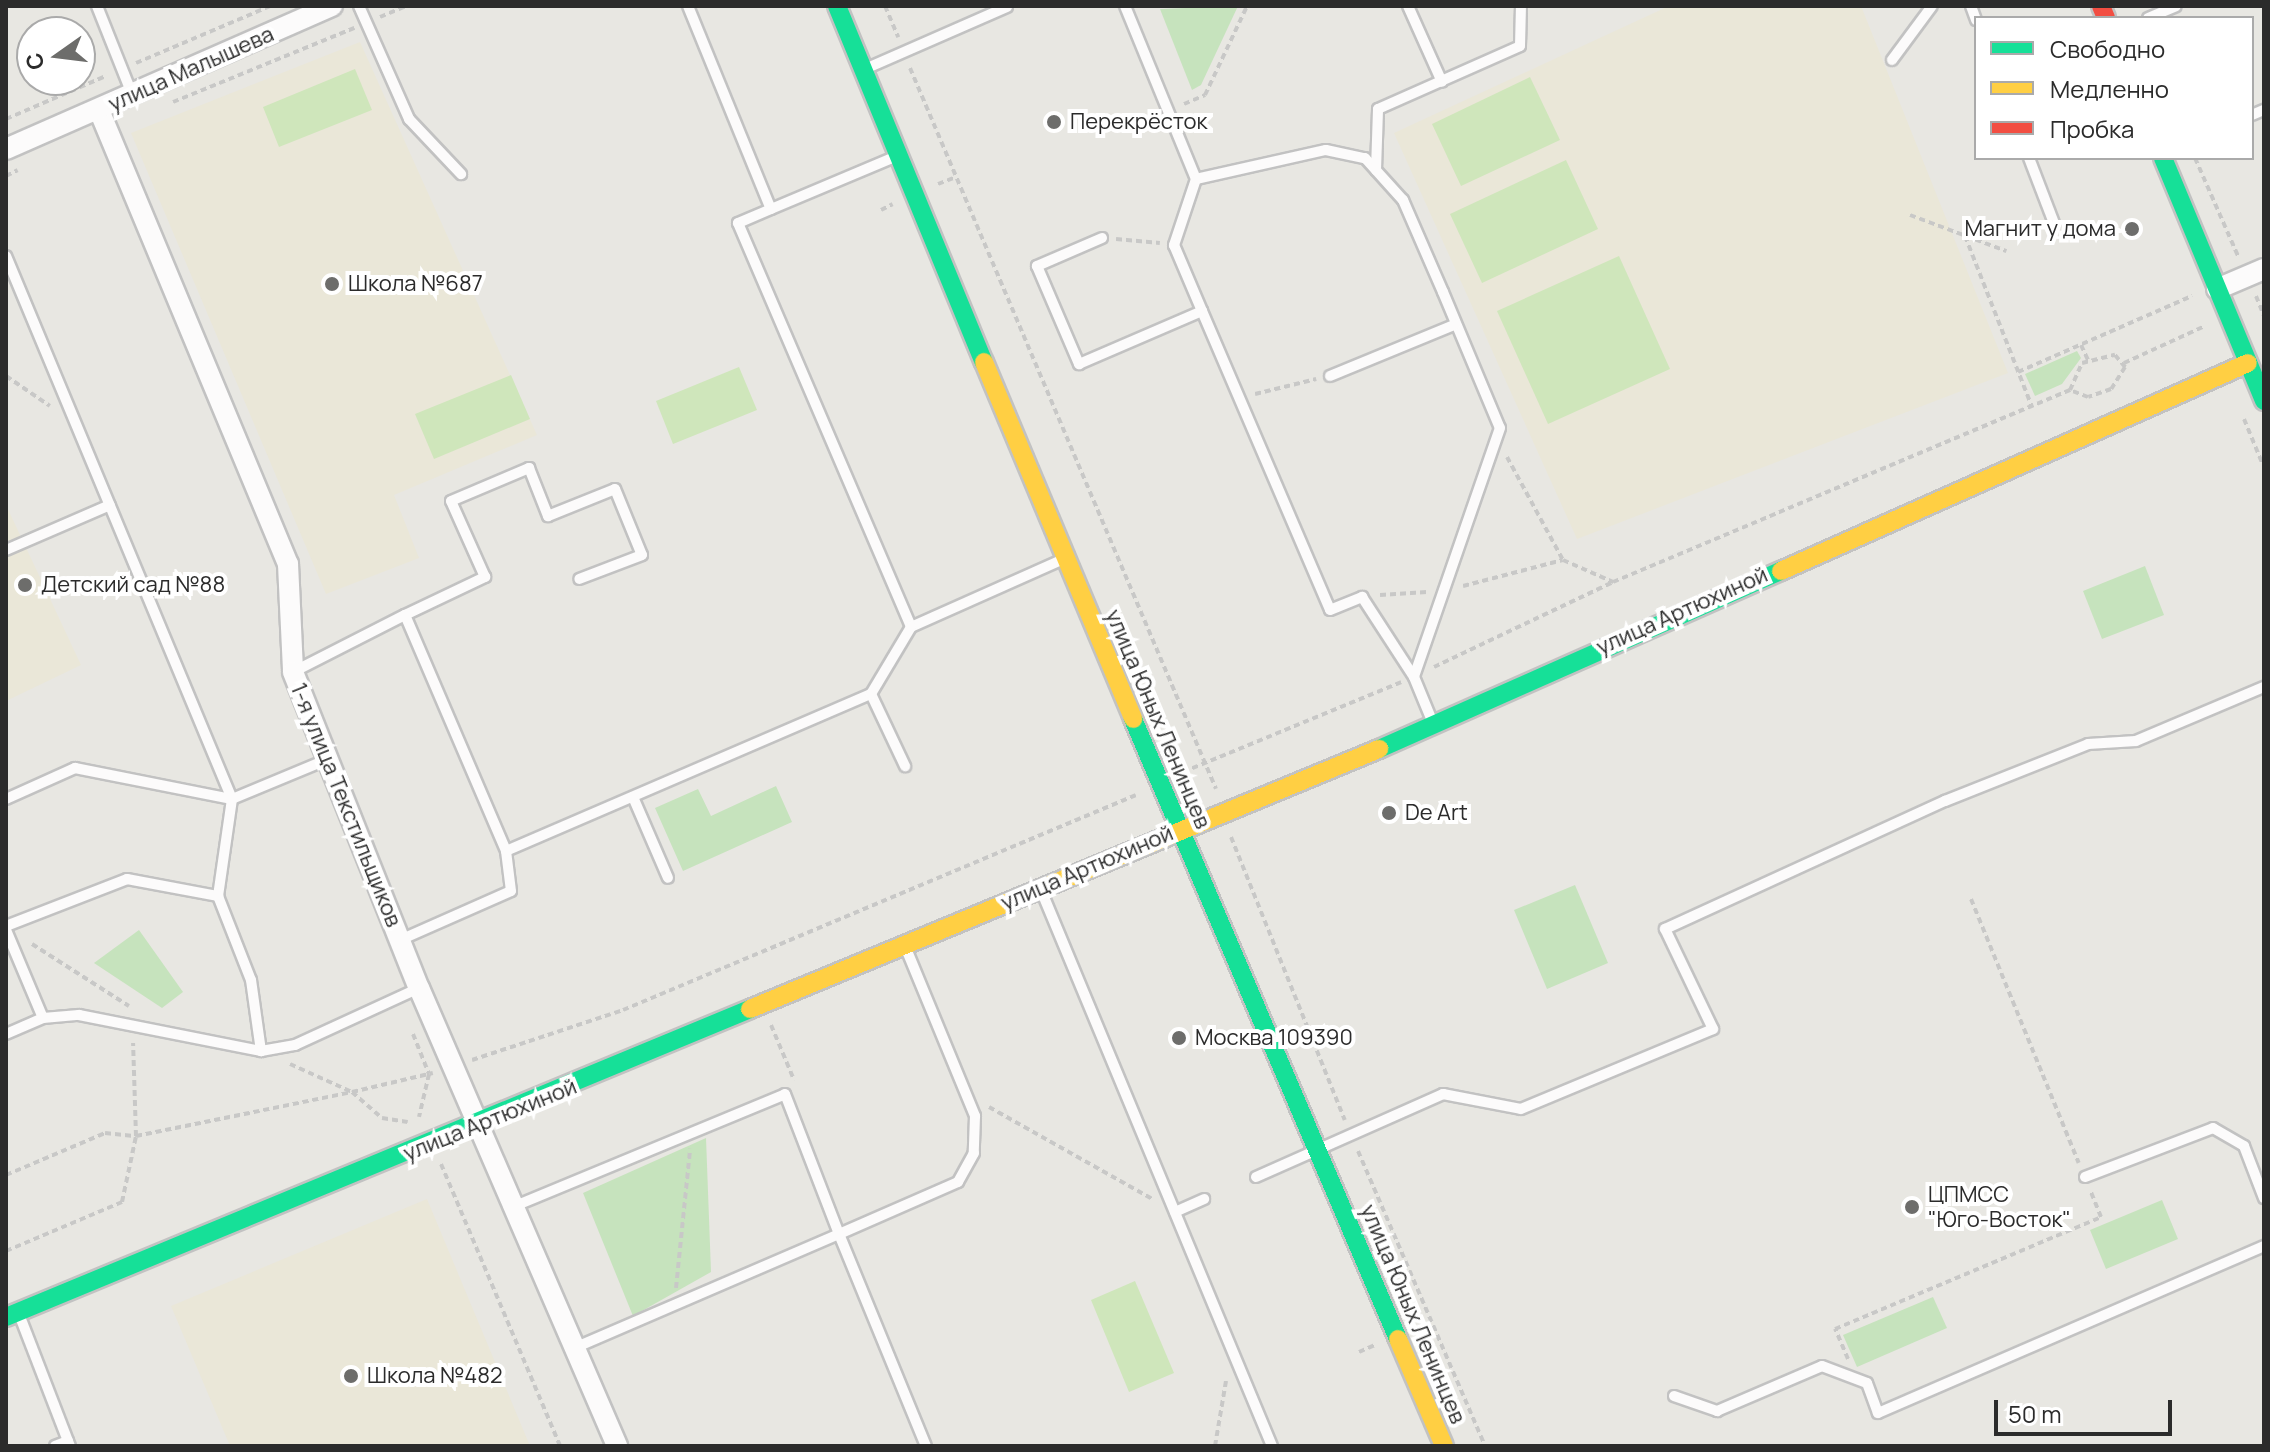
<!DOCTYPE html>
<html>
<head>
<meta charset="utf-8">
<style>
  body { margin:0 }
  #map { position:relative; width:2270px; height:1452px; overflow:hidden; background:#e8e7e2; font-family:Manrope,sans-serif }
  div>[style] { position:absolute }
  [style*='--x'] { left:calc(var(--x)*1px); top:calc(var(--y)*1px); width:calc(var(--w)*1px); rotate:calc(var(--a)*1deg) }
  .education>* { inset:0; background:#eae7d8 }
  .green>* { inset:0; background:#c6e3bd }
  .pitch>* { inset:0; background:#cfe6bb }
  .path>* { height:4px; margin-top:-2px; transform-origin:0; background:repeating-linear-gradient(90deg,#c8c8c7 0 6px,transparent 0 10px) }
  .roads { filter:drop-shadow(2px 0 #c2c2c2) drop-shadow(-2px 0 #c2c2c2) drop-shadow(0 2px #c2c2c2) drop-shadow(0 -2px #c2c2c2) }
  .lane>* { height:10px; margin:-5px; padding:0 5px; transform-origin:5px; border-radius:5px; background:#fcfbfb }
  .street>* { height:20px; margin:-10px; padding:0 10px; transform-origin:10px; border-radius:10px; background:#fcfbfb }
  .fast>* { height:18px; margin:-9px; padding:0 9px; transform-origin:9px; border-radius:9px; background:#16e098 }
  .slow>* { height:18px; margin:-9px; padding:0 9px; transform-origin:9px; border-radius:9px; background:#ffcf43 }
  .jam>* { height:18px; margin:-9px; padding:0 9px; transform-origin:9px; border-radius:9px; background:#f24e42 }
  .dots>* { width:22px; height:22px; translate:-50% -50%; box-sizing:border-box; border:4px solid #fff; border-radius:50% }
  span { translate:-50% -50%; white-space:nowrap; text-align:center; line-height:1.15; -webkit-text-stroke:8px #fff; paint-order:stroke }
  .street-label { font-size:22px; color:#2b2b2b }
  .poi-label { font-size:22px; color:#2b2b2b }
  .left { translate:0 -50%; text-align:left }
  .right { translate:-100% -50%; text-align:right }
  .frame { position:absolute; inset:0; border:8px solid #2b2b2b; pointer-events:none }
  .legend { position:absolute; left:1974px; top:16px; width:280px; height:144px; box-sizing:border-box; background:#fff; border:2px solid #aaa; margin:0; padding:10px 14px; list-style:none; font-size:24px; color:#2b2b2b }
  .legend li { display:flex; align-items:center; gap:16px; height:40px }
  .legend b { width:40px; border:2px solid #aaa }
  .north { position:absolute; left:16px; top:16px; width:80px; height:80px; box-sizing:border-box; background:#fff; border:2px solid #aaa; border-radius:50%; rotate:256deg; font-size:22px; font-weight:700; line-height:32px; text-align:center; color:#2b2b2b }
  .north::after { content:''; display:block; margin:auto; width:28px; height:36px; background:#6d6d6b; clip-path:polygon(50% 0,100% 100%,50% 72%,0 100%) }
  .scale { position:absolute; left:1994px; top:1400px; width:178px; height:36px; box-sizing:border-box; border:4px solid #2b2b2b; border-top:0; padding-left:10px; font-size:24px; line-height:28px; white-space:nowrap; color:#2b2b2b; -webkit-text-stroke:6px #fff; paint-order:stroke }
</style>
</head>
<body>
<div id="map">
  <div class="education">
    <div style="clip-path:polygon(1669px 6px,1861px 6px,2008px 373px,1577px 539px,1394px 133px)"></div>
    <div style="clip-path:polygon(360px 42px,537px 435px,394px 495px,419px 558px,326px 594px,131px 133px)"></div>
    <div style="clip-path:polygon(6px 505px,81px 665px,6px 701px)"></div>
    <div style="clip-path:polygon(427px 1199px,530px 1446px,230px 1446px,171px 1306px)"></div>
  </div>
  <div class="green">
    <div style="clip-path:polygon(1238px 6px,1201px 85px,1192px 90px,1160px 9px)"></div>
    <div style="clip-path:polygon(2077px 351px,2081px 358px,2062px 384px,2035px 396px,2025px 374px)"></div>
    <div style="clip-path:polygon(2145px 566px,2164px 615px,2102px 639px,2083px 591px)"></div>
    <div style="clip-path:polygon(776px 786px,792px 822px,683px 871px,655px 808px,698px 789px,711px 816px)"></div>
    <div style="clip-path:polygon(1575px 885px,1608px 963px,1547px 989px,1514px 910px)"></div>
    <div style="clip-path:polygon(139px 930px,183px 992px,162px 1008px,94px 963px)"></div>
    <div style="clip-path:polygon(706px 1138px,711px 1272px,633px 1316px,583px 1193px)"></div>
    <div style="clip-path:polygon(2162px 1200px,2178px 1239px,2106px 1269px,2090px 1230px)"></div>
    <div style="clip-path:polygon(1933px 1297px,1947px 1328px,1857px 1367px,1843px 1335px)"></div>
  </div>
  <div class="pitch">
    <div style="clip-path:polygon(355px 69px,372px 110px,279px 147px,263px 107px)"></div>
    <div style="clip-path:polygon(1530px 77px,1560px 140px,1461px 186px,1432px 124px)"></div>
    <div style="clip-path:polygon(1566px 160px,1598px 229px,1482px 283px,1450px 214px)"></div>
    <div style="clip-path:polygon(1619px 256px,1670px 369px,1548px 424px,1497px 311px)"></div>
    <div style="clip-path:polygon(739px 367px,757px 410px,673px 444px,656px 401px)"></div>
    <div style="clip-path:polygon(511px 375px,530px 419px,434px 459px,415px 414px)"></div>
    <div style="clip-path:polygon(1135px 1281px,1174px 1373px,1129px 1392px,1091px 1300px)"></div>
  </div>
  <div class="path">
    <div style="--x:885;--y:6;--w:34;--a:67"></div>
    <div style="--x:380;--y:17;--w:28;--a:-23"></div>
    <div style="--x:136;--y:63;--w:146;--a:-23"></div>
    <div style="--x:910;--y:68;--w:783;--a:67"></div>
    <div style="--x:173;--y:102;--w:196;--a:-22.2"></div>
    <div style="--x:1184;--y:104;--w:23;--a:-23"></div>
    <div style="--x:1205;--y:95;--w:98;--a:-64.7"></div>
    <div style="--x:6;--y:119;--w:109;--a:-23.3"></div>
    <div style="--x:2195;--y:158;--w:109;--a:66.3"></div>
    <div style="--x:6;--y:176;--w:13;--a:-27"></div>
    <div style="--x:938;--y:184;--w:19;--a:-21"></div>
    <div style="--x:881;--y:210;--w:13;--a:-27"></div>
    <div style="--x:1910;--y:215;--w:103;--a:20.6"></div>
    <div style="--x:1965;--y:236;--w:184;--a:68.6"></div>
    <div style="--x:1116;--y:239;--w:44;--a:5.2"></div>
    <div style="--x:2256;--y:296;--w:22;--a:68"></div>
    <div style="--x:2081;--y:345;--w:17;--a:65"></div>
    <div style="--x:2115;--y:355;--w:16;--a:50"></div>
    <div style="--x:2125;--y:367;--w:26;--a:122"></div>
    <div style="--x:2111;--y:389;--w:24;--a:161"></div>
    <div style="--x:2088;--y:397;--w:19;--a:-159"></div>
    <div style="--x:2070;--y:390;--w:30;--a:-66"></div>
    <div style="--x:2082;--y:363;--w:34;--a:-14"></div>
    <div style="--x:2124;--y:363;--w:89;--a:-24.6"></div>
    <div style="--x:2018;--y:372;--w:190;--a:-23.6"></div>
    <div style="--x:6;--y:376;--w:53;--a:34.3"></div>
    <div style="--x:1255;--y:394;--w:63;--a:-13.8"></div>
    <div style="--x:2244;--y:419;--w:50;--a:67.6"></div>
    <div style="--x:1507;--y:457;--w:117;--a:61.5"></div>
    <div style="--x:1463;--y:586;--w:103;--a:-14.6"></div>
    <div style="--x:1563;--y:560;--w:55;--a:23.7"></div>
    <div style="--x:1380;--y:595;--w:47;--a:-3.7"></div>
    <div style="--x:1434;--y:667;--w:198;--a:-25.4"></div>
    <div style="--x:1613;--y:582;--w:496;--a:-22.8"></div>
    <div style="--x:1183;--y:772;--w:236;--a:-22.4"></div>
    <div style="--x:1231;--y:837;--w:305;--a:68.1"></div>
    <div style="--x:1971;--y:899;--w:285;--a:67.8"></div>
    <div style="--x:32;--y:944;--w:115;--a:32.6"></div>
    <div style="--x:771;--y:1025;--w:60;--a:67.3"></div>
    <div style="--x:413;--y:1034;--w:43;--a:68.2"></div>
    <div style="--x:429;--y:1074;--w:44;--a:103.1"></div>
    <div style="--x:472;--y:1060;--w:159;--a:-18.3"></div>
    <div style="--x:623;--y:1010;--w:556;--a:-22.74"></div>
    <div style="--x:290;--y:1064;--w:68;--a:24.3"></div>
    <div style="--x:352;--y:1092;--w:83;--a:-13.2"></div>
    <div style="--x:989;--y:1107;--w:187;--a:29.4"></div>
    <div style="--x:1358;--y:1151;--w:321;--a:66.7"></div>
    <div style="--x:441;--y:1164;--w:306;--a:67.1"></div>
    <div style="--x:6;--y:1175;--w:108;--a:-23"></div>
    <div style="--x:105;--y:1133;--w:31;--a:6"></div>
    <div style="--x:136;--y:1136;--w:93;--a:-91.8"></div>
    <div style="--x:6;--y:1251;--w:126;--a:-22.9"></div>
    <div style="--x:122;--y:1202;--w:67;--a:-78"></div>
    <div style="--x:136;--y:1136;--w:220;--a:-11.5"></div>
    <div style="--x:352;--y:1092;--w:40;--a:41"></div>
    <div style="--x:382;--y:1118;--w:26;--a:9"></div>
    <div style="--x:676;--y:1288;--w:140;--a:-84.2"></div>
    <div style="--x:1359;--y:1352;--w:17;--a:-24"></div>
    <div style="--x:1848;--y:1359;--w:33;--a:-113"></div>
    <div style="--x:1835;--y:1329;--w:289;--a:-22.8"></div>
    <div style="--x:2101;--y:1217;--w:29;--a:-112"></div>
    <div style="--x:1215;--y:1446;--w:66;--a:-80.4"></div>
  </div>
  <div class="roads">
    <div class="lane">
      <div style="--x:97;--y:6;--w:95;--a:68.3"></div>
      <div style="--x:359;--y:6;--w:124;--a:66.1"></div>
      <div style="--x:409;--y:119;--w:76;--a:46.6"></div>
      <div style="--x:688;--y:6;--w:219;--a:67.8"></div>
      <div style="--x:771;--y:209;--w:137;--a:-22.8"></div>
      <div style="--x:1125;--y:6;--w:187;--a:67.7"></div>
      <div style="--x:1196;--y:179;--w:133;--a:-12.6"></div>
      <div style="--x:1326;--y:150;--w:40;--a:12"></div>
      <div style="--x:1365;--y:158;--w:57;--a:47.9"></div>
      <div style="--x:1403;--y:200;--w:100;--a:66.5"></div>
      <div style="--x:1443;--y:292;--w:147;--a:67.3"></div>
      <div style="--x:1500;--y:428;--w:263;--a:109.1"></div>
      <div style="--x:1414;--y:677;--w:50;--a:67.6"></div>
      <div style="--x:1408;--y:6;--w:83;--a:65.9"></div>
      <div style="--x:1971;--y:6;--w:15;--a:70"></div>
      <div style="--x:2148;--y:18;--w:30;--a:-23"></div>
      <div style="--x:1892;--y:60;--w:67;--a:-53.5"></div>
      <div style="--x:865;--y:69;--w:155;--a:-23.6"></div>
      <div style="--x:2252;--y:115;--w:13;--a:-23"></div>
      <div style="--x:2029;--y:158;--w:70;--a:69"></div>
      <div style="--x:1376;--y:170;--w:61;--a:-88.1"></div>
      <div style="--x:1378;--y:109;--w:155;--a:-23.9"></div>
      <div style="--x:1520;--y:46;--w:40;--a:-88.6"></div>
      <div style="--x:1196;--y:179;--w:70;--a:108.4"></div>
      <div style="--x:1174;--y:245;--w:72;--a:67"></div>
      <div style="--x:771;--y:209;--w:36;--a:157"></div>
      <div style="--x:738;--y:223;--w:439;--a:66.8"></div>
      <div style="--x:911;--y:627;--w:167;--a:-24"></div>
      <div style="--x:1102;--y:238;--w:71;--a:156.7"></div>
      <div style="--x:1037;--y:266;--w:107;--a:66.8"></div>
      <div style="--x:1079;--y:364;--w:134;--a:-23.3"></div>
      <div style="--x:1202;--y:311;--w:325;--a:66.8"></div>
      <div style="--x:1330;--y:610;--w:35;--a:-22"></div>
      <div style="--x:1362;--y:597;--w:95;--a:57"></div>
      <div style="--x:6;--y:256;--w:588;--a:67.4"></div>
      <div style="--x:232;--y:799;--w:98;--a:98.2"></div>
      <div style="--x:218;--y:896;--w:90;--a:68.6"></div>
      <div style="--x:251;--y:980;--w:72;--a:82"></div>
      <div style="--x:1330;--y:376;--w:136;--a:-22.4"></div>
      <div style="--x:6;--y:550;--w:113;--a:-23.4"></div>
      <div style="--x:405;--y:615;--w:89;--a:-25.4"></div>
      <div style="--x:485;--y:577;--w:83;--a:-114.1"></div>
      <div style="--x:451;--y:501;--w:85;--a:-22.9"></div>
      <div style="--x:529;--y:468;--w:52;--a:68.4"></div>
      <div style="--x:548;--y:516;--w:72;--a:-21.9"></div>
      <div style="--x:615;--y:489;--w:71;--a:67.8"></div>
      <div style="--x:642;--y:555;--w:67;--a:159.1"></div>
      <div style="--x:293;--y:672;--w:126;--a:-27"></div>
      <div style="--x:405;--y:615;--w:257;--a:66.8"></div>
      <div style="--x:871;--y:694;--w:80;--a:64.7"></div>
      <div style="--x:633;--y:797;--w:88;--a:66.6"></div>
      <div style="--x:6;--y:799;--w:76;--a:-24.2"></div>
      <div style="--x:75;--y:768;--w:160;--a:11.2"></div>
      <div style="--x:232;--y:799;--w:104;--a:-22.6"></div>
      <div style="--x:1041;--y:890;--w:602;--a:67.44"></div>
      <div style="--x:6;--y:926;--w:130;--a:-21.2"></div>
      <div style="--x:127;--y:879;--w:93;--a:10.6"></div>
      <div style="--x:6;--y:930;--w:95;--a:67.2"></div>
      <div style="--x:400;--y:940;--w:121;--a:-23.8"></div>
      <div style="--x:511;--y:891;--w:40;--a:-97.1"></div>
      <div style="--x:506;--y:851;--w:397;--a:-23.3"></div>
      <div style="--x:871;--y:694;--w:78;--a:-59.2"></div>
      <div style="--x:905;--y:946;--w:184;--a:67.6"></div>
      <div style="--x:975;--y:1116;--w:37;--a:92"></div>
      <div style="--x:974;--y:1153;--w:33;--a:119"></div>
      <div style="--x:958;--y:1182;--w:130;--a:156.4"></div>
      <div style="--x:839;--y:1234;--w:229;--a:67.7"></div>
      <div style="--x:6;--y:1034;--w:40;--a:-23.4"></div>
      <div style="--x:43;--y:1018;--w:36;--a:-5"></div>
      <div style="--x:79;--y:1015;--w:186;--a:11.2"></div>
      <div style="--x:261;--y:1051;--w:35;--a:-10"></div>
      <div style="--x:295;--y:1045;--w:136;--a:-24.7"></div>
      <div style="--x:1256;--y:1177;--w:205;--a:-23.9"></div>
      <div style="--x:1443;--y:1094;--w:79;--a:10.9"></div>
      <div style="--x:1521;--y:1109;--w:208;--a:-22.6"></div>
      <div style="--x:1713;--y:1029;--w:111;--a:-115.6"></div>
      <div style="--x:1665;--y:929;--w:308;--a:-24.6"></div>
      <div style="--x:1945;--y:801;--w:154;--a:-21.7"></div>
      <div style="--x:2088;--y:744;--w:48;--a:-3.6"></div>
      <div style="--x:2136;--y:741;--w:139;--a:-22.9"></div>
      <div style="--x:2085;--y:1177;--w:137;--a:-20.9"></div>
      <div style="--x:2213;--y:1128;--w:36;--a:30"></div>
      <div style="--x:2244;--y:1146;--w:56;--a:69"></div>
      <div style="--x:515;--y:1206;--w:292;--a:-22.5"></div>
      <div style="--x:785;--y:1094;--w:150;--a:68.9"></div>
      <div style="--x:839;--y:1234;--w:286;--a:156.7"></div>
      <div style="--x:1175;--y:1212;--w:32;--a:-24"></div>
      <div style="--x:19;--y:1314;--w:142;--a:68.9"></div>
      <div style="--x:1674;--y:1396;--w:46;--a:19.2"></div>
      <div style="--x:1717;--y:1411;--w:114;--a:-23.2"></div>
      <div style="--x:1822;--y:1366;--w:48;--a:20.7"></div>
      <div style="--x:1867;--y:1383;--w:32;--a:70"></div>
      <div style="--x:1878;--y:1413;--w:421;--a:-23.4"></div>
      <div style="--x:55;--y:1446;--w:14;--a:-21"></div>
    </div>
    <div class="street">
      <div style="--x:99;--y:110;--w:492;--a:67.4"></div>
      <div style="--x:288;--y:564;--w:108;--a:87.3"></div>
      <div style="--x:293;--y:672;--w:340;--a:68.3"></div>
      <div style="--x:419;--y:988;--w:499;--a:66.6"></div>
      <div style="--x:6;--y:149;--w:356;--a:-23.7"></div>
      <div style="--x:2217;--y:289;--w:51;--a:-23.1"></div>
    </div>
    <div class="fast">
      <div style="--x:837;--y:6;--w:385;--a:67.6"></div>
      <div style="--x:2163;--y:158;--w:263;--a:67.4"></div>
      <div style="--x:1133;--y:719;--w:674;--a:66.86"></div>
      <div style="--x:1379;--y:749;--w:440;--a:-23.9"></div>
      <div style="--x:6;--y:1317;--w:805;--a:-22.49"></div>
    </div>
    <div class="slow">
      <div style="--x:984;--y:362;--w:387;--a:67.3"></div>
      <div style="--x:1781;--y:571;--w:511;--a:-24.01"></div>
      <div style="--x:750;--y:1009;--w:681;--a:-22.46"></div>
      <div style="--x:1398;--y:1339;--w:116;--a:66.7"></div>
    </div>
    <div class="jam">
      <div style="--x:2101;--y:6;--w:13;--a:67"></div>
    </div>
  </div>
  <div class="dots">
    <div style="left:1054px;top:122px;background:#6d6d6b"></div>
    <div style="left:2132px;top:229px;background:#6d6d6b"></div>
    <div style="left:332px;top:284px;background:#6d6d6b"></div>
    <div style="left:25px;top:585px;background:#6d6d6b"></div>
    <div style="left:1389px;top:813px;background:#6d6d6b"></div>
    <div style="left:1179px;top:1038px;background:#6d6d6b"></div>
    <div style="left:1912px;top:1207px;background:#6d6d6b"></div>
    <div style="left:351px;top:1376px;background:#6d6d6b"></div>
  </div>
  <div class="street-label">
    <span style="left:191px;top:69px;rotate:-24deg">улица Малышева</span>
    <span style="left:1682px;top:611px;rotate:-24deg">улица Артюхиной</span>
    <span style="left:1158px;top:719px;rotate:67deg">улица Юных Ленинцев</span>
    <span style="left:346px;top:805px;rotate:68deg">1-я улица Текстильщиков</span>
    <span style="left:1087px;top:868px;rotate:-23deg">улица Артюхиной</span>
    <span style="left:490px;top:1120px;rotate:-22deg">улица Артюхиной</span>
    <span style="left:1413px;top:1314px;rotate:67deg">улица Юных Ленинцев</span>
  </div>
  <div class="poi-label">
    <span class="left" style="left:1070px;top:122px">Перекрёсток</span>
    <span class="right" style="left:2116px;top:229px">Магнит у дома</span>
    <span class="left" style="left:348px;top:284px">Школа №687</span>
    <span class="left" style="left:41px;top:585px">Детский сад №88</span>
    <span class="left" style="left:1405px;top:813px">De Art</span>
    <span class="left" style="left:1195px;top:1038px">Москва 109390</span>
    <span class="left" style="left:1928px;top:1207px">ЦПМСС<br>"Юго-Восток"</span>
    <span class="left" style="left:367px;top:1376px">Школа №482</span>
  </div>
  <div class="frame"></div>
  <ul class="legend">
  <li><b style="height:10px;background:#16e098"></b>Свободно</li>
  <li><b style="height:10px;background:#ffcf43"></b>Медленно</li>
  <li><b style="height:10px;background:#f24e42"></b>Пробка</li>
  </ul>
  <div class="north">С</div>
  <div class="scale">50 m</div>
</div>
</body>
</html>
